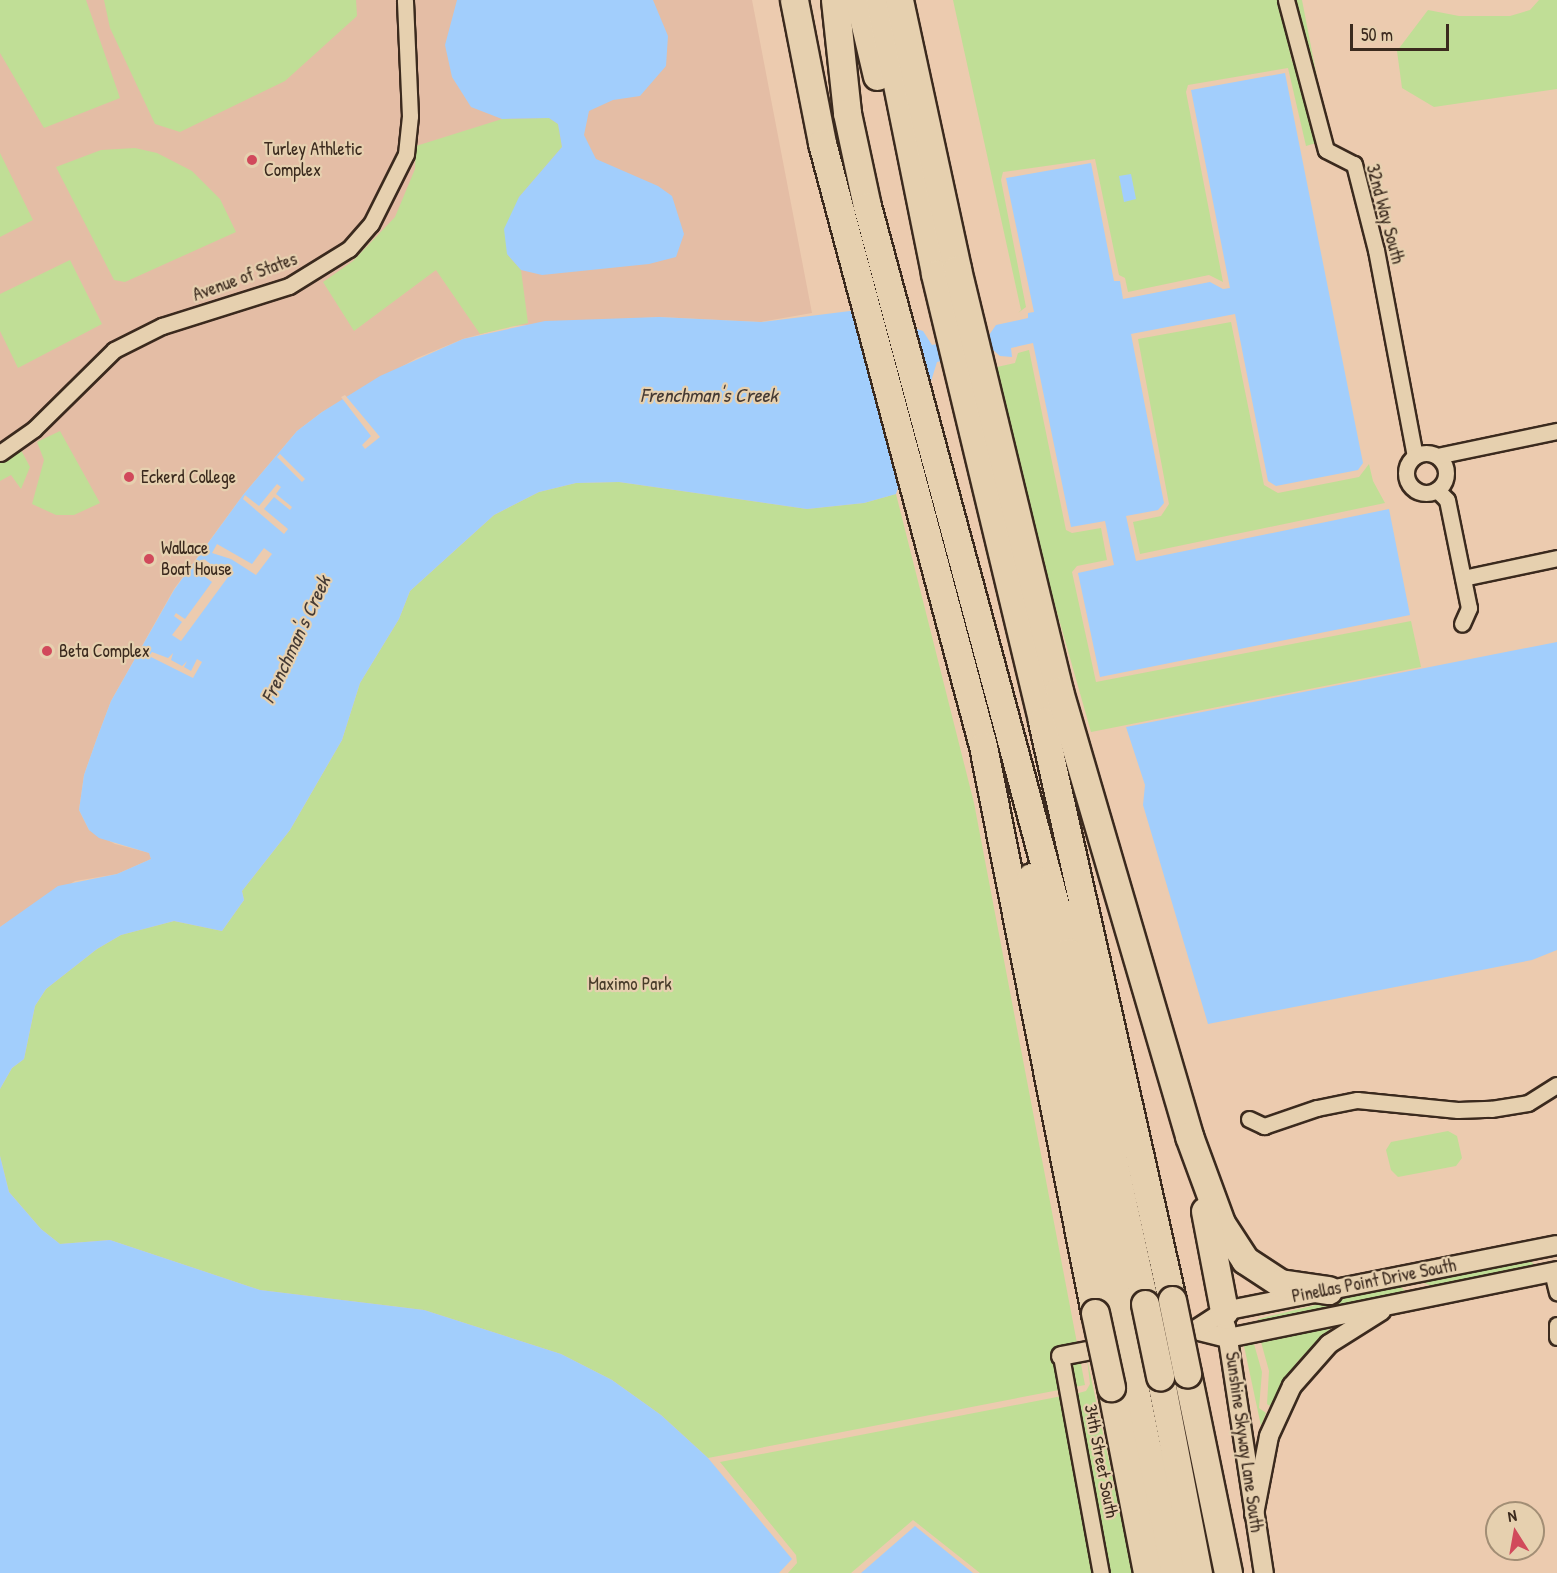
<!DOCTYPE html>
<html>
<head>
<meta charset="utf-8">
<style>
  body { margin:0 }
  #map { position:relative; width:1557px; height:1573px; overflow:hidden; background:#eccbaf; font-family:"Patrick Hand",sans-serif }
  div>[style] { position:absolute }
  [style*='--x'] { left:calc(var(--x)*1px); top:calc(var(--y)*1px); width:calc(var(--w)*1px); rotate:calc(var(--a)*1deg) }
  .built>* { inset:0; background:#e4bda5 }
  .green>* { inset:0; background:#c0de96 }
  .water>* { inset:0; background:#a2cefc }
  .pier>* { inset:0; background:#eccbaf }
  .roads { filter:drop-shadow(2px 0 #3b2a1e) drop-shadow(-2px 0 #3b2a1e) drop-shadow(0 2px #3b2a1e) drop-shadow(0 -2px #3b2a1e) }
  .minor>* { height:15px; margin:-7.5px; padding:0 7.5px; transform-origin:7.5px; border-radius:7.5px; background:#e6d0af }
  .minor>.ring { margin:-7.5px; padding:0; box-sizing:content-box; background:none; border:15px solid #e6d0af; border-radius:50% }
  .tertiary>* { height:18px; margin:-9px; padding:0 9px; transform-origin:9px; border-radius:9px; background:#e6d0af }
  .motorway>* { height:27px; margin:-13.5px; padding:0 13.5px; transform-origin:13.5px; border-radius:13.5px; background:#e6d0af }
  .bridges { filter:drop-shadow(2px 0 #3b2a1e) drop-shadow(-2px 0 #3b2a1e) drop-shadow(0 2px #3b2a1e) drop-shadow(0 -2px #3b2a1e) }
  .motorway-bridge>* { height:27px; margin:-13.5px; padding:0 13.5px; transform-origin:13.5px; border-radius:13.5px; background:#e6d0af }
  .dots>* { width:16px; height:16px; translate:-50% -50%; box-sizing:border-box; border:3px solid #e6d0af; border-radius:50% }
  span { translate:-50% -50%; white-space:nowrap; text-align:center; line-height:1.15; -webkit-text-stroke:4.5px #e6d0af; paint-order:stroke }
  .poi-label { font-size:18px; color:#3b2a1e }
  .left { translate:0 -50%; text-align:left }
  .street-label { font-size:18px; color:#3b2a1e }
  .park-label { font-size:18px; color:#483c2a }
  .water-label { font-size:20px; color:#453a34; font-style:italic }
  .north { position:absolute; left:1485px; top:1501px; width:60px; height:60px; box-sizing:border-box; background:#e6d0af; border:2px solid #a28e75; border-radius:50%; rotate:349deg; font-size:16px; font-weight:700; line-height:24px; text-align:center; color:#3b2a1e }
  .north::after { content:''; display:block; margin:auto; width:21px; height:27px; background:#d1495b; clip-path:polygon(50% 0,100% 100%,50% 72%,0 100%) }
  .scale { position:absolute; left:1350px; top:24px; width:99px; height:27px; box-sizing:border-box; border:3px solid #3b2a1e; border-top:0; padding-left:8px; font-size:18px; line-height:21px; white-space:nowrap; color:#3b2a1e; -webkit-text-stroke:4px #e6d0af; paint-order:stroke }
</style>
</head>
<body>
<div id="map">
  <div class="built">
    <div style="clip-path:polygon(0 0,752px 0,812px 313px,761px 322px,659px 317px,510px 326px,463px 339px,417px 358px,322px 412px,297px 431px,243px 495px,174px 589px,111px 701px,97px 738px,84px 775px,79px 810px,89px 830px,115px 844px,150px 853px,151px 859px,117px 874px,75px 881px,0 927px)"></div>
  </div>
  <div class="green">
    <div style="clip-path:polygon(0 0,86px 0,120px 98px,44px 128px,0 53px)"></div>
    <div style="clip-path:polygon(104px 0,356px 0,357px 16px,285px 81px,180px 132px,155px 124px,110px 28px)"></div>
    <div style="clip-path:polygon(953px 0,1279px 0,1292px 62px,1305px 59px,1293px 0,1302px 0,1329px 139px,1306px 146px,1288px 68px,1188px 85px,1186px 92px,1223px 282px,1209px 275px,1128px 292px,1125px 278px,1119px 275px,1095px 159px,1003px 172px,1001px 180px,1026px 307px,1018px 313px,1021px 310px)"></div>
    <div style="clip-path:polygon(1539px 0,1557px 0,1557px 89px,1434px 107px,1402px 88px,1397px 51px,1428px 10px,1459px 16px,1510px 16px,1530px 10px)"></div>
    <div style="clip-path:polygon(549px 118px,558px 124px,562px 147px,519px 197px,507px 254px,521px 270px,528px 323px,480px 334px,436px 270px,354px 331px,323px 282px,353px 261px,395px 217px,415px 169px,416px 146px,502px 119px)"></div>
    <div style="clip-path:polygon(135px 148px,157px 153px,192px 171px,220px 199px,236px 232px,125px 282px,114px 280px,56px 167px,101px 150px)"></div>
    <div style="clip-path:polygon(0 153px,33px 220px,0 237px)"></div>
    <div style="clip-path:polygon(70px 260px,102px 324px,18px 368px,0 331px,0 294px)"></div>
    <div style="clip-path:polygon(1231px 322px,1264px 485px,1278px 493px,1359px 477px,1369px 464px,1373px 481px,1385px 503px,1140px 554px,1133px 522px,1161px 516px,1169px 504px,1138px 339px)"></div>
    <div style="clip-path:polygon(1029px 350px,1066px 530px,1072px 533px,1101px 528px,1107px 560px,1077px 566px,1072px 572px,1096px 682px,1411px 621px,1421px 667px,1091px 732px,988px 369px,1015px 363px,1018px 353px)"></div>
    <div style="clip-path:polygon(60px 431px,100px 503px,74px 515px,56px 515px,32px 504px,44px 460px,37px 442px)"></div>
    <div style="clip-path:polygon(21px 450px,30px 467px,21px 489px,11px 475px,0 481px,0 462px)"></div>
    <div style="clip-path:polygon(619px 482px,807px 509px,864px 503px,896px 494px,974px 803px,1085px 1385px,708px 1458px,661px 1415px,612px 1380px,561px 1354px,424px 1310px,260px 1290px,110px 1240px,60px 1244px,41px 1229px,9px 1192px,0 1156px,0 1089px,12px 1068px,24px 1059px,35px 1006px,46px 989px,97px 949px,121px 935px,174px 921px,222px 931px,244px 900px,242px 891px,290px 830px,342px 740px,360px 683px,399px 619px,410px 591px,494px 515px,539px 492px,576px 483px)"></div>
    <div style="clip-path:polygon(1448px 1131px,1457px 1136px,1462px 1158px,1456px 1166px,1398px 1177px,1391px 1170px,1386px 1150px,1391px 1142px)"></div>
    <div style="clip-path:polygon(1528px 1260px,1534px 1264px,1524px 1270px,1435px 1287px,1419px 1281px)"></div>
    <div style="clip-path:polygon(1399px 1285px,1407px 1293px,1259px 1323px,1258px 1319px)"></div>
    <div style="clip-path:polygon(1332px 1327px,1297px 1362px,1270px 1406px,1267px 1404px,1269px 1371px,1261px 1342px)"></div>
    <div style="clip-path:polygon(1254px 1344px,1262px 1372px,1259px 1408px,1266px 1413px,1261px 1426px,1244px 1346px)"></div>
    <div style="clip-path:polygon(1087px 1359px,1133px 1573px,1108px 1573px,1075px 1394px,1086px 1391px,1090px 1384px)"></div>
    <div style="clip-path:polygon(1062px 1396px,1094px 1573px,980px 1573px,913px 1520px,851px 1573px,788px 1573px,797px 1563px,796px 1555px,720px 1462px)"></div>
  </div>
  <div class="water">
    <div style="clip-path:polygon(457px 0,653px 0,668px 36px,666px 66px,640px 96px,613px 100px,589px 111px,584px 135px,596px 159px,658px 186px,672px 196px,684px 234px,676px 257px,649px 264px,542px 275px,521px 270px,507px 254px,504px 229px,519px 197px,562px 147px,558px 124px,549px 118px,502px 119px,471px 107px,452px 77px,445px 45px)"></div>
    <div style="clip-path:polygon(1285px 73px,1363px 463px,1358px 470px,1276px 486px,1268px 481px,1235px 314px,1131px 334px,1164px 503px,1158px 510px,1126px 516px,1136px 561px,1389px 509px,1410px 615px,1100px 677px,1078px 573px,1114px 565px,1105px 521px,1071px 527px,1033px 343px,1011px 348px,1012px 357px,1000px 356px,992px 349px,937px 362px,896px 494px,864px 503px,807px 509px,619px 482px,576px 483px,539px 492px,494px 515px,410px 591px,399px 619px,360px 683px,342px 740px,290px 830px,242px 891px,244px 900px,222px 931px,174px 921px,121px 935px,97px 949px,46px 989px,35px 1006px,24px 1059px,12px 1068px,0 1089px,0 927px,58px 886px,117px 874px,151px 859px,149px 853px,99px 838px,89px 830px,79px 810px,84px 775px,97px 738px,111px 701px,174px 590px,243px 495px,297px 431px,322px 412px,380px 376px,463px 339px,545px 321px,659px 317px,761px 322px,858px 310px,923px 331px,932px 345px,989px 335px,996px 325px,1028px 318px,1028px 313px,1034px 312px,1006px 178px,1091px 163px,1114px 281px,1120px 281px,1123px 299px,1210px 282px,1223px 289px,1230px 288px,1191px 90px)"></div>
    <div style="clip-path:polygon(1131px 174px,1136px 199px,1124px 202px,1119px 176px)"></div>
    <div style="clip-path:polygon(1557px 642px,1557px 950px,1532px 960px,1208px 1024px,1143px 805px,1145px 785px,1126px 727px)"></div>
    <div style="clip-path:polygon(0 1156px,9px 1192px,41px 1229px,60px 1244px,110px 1240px,260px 1290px,424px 1310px,561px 1354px,612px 1380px,661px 1415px,708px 1458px,792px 1559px,779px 1573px,0 1573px)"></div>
    <div style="clip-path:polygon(915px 1526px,973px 1573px,861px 1573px)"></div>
  </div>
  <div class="pier">
    <div style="clip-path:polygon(345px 395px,380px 437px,365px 449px,362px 445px,371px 436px,341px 397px)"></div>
    <div style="clip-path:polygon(280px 454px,305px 479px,302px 482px,277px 457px)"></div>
    <div style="clip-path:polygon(277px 484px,281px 487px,276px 494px,292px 507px,290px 510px,274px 497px,264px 509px,288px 529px,284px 534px,243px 499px,245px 495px,259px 506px)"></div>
    <div style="clip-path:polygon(217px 544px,252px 564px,264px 548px,272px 554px,256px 575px,231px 559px,212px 553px)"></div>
    <div style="clip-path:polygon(204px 559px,228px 577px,181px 641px,172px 635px,182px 622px,174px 616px,176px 613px,185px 619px,212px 582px,196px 570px)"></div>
    <div style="clip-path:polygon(152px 652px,168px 658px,173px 653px,171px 660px,182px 666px,187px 661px,184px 667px,191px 671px,197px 659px,202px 662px,193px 678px,149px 656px)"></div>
  </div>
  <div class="roads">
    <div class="minor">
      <div style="--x:1286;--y:0;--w:155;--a:75.1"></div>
      <div style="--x:1326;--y:150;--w:31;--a:27"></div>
      <div style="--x:1354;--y:164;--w:89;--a:75.7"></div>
      <div style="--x:1376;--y:250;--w:210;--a:79.3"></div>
      <div style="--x:0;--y:453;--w:42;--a:-35.2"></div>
      <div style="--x:34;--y:429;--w:112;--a:-44.6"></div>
      <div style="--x:114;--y:350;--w:54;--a:-26.6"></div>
      <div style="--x:162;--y:326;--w:133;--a:-17.5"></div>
      <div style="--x:289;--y:286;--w:70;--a:-31.7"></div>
      <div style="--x:349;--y:249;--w:33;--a:-49"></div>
      <div style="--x:371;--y:224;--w:78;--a:-63.4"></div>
      <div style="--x:406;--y:154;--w:38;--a:-84"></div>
      <div style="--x:410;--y:116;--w:116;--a:-92.5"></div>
      <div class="ring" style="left:1406px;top:453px;width:25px;height:25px"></div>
      <div style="--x:1437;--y:456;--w:123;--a:-11.8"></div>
      <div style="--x:1437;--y:490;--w:14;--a:45"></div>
      <div style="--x:1447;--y:500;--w:110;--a:78.5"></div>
      <div style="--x:1469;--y:608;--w:17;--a:114"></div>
      <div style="--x:1463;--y:578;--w:96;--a:-12"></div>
      <div style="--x:1249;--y:1119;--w:17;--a:25"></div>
      <div style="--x:1264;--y:1126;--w:56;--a:-18.8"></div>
      <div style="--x:1317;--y:1108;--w:41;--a:-11.3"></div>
      <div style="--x:1357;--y:1100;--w:101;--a:5.7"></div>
      <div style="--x:1458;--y:1110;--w:33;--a:-2"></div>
      <div style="--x:1491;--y:1109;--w:37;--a:-9"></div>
      <div style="--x:1528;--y:1103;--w:34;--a:-32"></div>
      <div style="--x:1552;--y:1272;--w:21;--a:76"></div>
      <div style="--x:1557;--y:1325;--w:12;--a:90"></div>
      <div style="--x:1061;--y:1356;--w:221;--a:79.6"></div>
    </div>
    <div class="tertiary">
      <div style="--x:1226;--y:1326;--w:250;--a:81.3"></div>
      <div style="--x:1195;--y:1330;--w:34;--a:14"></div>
      <div style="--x:1228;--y:1338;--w:336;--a:-11.5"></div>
      <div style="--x:1169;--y:1335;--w:26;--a:-11"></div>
      <div style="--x:1195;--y:1330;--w:35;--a:-33"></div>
      <div style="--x:1224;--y:1311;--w:339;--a:-11.2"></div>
      <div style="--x:1061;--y:1356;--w:53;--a:-10.9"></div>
      <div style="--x:1254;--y:1514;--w:79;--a:-79.1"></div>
      <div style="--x:1269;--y:1436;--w:55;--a:-65.3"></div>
      <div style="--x:1292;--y:1386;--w:56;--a:-48.6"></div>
      <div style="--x:1329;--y:1344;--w:62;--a:-32.4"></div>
    </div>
    <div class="motorway">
      <div style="--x:794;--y:0;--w:146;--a:78.9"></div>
      <div style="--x:822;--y:143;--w:624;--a:75.05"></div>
      <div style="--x:983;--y:746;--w:578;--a:78.83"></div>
      <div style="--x:835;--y:0;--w:114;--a:83.9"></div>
      <div style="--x:847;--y:113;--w:95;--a:77.9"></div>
      <div style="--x:867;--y:206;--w:773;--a:74.92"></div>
      <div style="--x:1068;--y:952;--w:360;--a:77.7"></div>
      <div style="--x:859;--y:0;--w:78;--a:76.7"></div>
      <div style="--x:880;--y:0;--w:279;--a:78.6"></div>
      <div style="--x:935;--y:274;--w:460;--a:76.5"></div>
      <div style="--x:1042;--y:721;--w:593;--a:77.35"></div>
      <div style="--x:899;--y:0;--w:275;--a:77.8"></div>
      <div style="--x:957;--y:269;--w:434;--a:76.4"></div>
      <div style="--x:1059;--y:691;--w:464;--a:73.7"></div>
      <div style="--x:1189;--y:1136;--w:93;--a:69.8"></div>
      <div style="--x:1221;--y:1223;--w:44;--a:57"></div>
      <div style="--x:1245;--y:1260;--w:42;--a:33.3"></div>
      <div style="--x:1280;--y:1283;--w:49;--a:8.3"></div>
      <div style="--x:1031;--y:877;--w:710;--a:78.55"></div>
      <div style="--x:1205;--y:1211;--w:102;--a:79.2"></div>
      <div style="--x:1187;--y:1373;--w:204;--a:78.4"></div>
      <div style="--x:1160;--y:1376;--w:201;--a:79.1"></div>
      <div style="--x:1111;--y:1387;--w:189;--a:79"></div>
    </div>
  </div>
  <div class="bridges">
    <div class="motorway-bridge">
      <div style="--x:1172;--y:1300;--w:75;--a:78.4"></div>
      <div style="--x:1145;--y:1304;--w:74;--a:78.2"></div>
      <div style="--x:1095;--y:1313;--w:76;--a:77.8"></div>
    </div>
  </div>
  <div class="dots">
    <div style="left:252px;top:160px;background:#d1495b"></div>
    <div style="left:129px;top:477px;background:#d1495b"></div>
    <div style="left:149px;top:559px;background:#d1495b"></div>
    <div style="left:47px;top:651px;background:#d1495b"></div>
  </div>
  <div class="poi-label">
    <span class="left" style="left:264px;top:160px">Turley Athletic<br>Complex</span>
    <span class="left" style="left:141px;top:477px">Eckerd College</span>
    <span class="left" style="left:161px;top:559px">Wallace<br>Boat House</span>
    <span class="left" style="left:59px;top:651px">Beta Complex</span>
  </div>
  <div class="street-label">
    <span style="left:1385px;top:214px;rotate:75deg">32nd Way South</span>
    <span style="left:245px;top:277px;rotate:-20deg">Avenue of States</span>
    <span style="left:1374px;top:1281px;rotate:-11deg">Pinellas Point Drive South</span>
    <span style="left:1244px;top:1442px;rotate:82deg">Sunshine Skyway Lane South</span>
    <span style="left:1101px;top:1461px;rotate:79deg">34th Street South</span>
  </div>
  <div class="park-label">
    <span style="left:630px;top:984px">Maximo Park</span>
  </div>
  <div class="water-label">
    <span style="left:709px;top:394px">Frenchman's Creek</span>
    <span style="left:295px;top:639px;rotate:-65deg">Frenchman's Creek</span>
  </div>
  <div class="north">N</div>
  <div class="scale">50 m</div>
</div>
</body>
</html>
